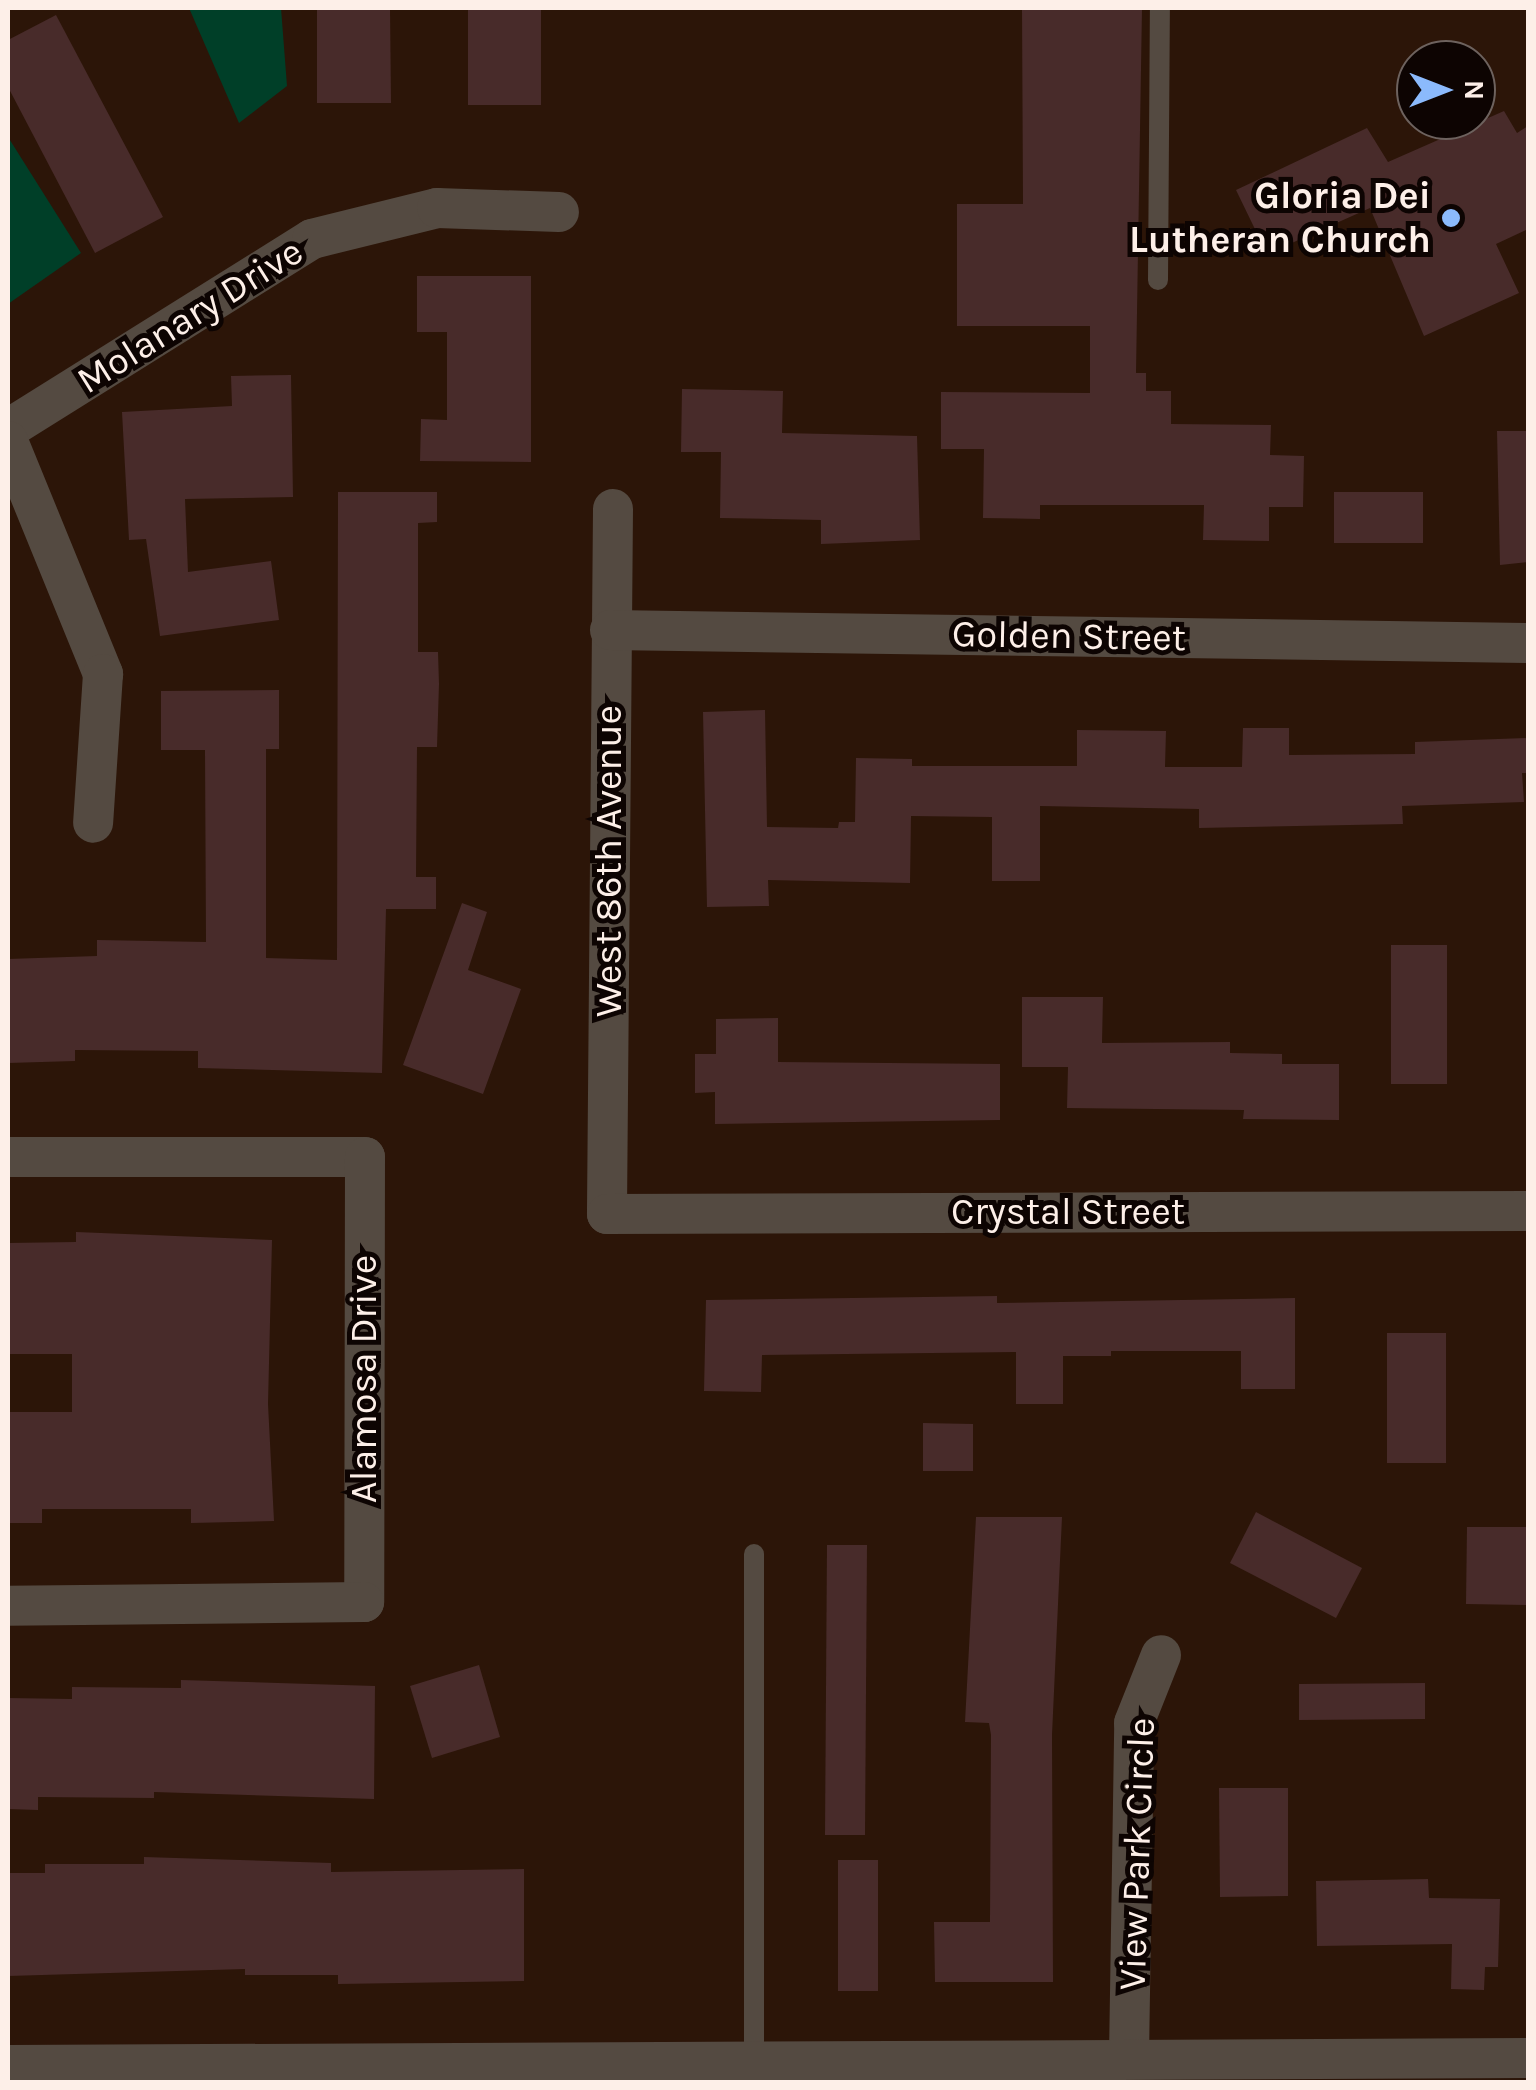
<!DOCTYPE html>
<html>
<head>
<meta charset="utf-8">
<style>
  body { margin:0 }
  #map { position:relative; width:1536px; height:2090px; overflow:hidden; background:#2c1508; font-family:Karla,sans-serif }
  div>[style] { position:absolute }
  [style*='--x'] { left:calc(var(--x)*1px); top:calc(var(--y)*1px); width:calc(var(--w)*1px); rotate:calc(var(--a)*1deg) }
  .green>* { inset:0; background:#003f28 }
  .building>* { inset:0; background:#482b2a }
  .service>* { height:20px; margin:-10px; padding:0 10px; transform-origin:10px; border-radius:10px; background:#544a41 }
  .minor>* { height:40px; margin:-20px; padding:0 20px; transform-origin:20px; border-radius:20px; background:#544a41 }
  .dots>* { width:28px; height:28px; translate:-50% -50%; box-sizing:border-box; border:5px solid #0d0402; border-radius:50% }
  span { translate:-50% -50%; white-space:nowrap; text-align:center; line-height:1.15; -webkit-text-stroke:10px #0d0402; paint-order:stroke }
  .poi-label { font-size:38px; color:#fdefe8; font-weight:700 }
  .right { translate:-100% -50%; text-align:right }
  .street-label { font-size:38px; color:#fdefe8 }
  .frame { position:absolute; inset:0; border:10px solid #fdefe8; pointer-events:none }
  .north { position:absolute; left:1396px; top:40px; width:100px; height:100px; box-sizing:border-box; background:#0d0402; border:2px solid #6d625e; border-radius:50%; rotate:90deg; font-size:28px; font-weight:700; line-height:40px; text-align:center; color:#fdefe8 }
  .north::after { content:''; display:block; margin:auto; width:35px; height:45px; background:#8bbafc; clip-path:polygon(50% 0,100% 100%,50% 72%,0 100%) }
</style>
</head>
<body>
<div id="map">
  <div class="green">
    <div style="clip-path:polygon(189px 8px,281px 8px,287px 86px,239px 123px)"></div>
    <div style="clip-path:polygon(8px 137px,81px 253px,8px 304px)"></div>
  </div>
  <div class="building">
    <div style="clip-path:polygon(317px 8px,390px 8px,391px 103px,317px 103px)"></div>
    <div style="clip-path:polygon(468px 8px,541px 8px,541px 105px,468px 105px)"></div>
    <div style="clip-path:polygon(1022px 8px,1142px 8px,1136px 373px,1146px 373px,1146px 391px,1171px 391px,1171px 424px,1271px 425px,1270px 455px,1304px 456px,1303px 507px,1269px 507px,1269px 541px,1203px 540px,1204px 505px,1040px 505px,1040px 519px,983px 518px,984px 449px,941px 449px,941px 392px,1090px 393px,1090px 326px,957px 326px,957px 204px,1023px 204px)"></div>
    <div style="clip-path:polygon(56px 15px,163px 217px,95px 253px,8px 87px,8px 40px)"></div>
    <div style="clip-path:polygon(1504px 111px,1517px 133px,1528px 126px,1528px 229px,1496px 244px,1519px 293px,1424px 336px,1370px 208px,1267px 254px,1236px 190px,1367px 128px,1388px 162px)"></div>
    <div style="clip-path:polygon(417px 276px,531px 276px,531px 462px,420px 461px,421px 419px,447px 420px,447px 332px,417px 332px)"></div>
    <div style="clip-path:polygon(291px 375px,293px 497px,185px 499px,188px 572px,271px 561px,279px 620px,160px 636px,146px 539px,129px 540px,122px 412px,232px 406px,231px 376px)"></div>
    <div style="clip-path:polygon(682px 389px,783px 391px,782px 433px,917px 436px,920px 540px,821px 544px,821px 520px,720px 518px,721px 452px,681px 452px)"></div>
    <div style="clip-path:polygon(1497px 431px,1528px 431px,1528px 562px,1500px 565px)"></div>
    <div style="clip-path:polygon(338px 492px,437px 492px,437px 522px,418px 523px,418px 652px,438px 652px,439px 684px,437px 747px,417px 747px,416px 877px,436px 877px,436px 909px,386px 909px,382px 1073px,198px 1068px,198px 1051px,75px 1050px,75px 1061px,8px 1063px,8px 959px,97px 956px,97px 940px,206px 942px,205px 750px,161px 750px,161px 691px,279px 690px,279px 749px,266px 749px,266px 958px,337px 960px)"></div>
    <div style="clip-path:polygon(1334px 492px,1423px 492px,1423px 543px,1334px 543px)"></div>
    <div style="clip-path:polygon(765px 710px,767px 827px,838px 828px,839px 822px,855px 822px,856px 758px,912px 759px,912px 766px,1077px 766px,1077px 730px,1166px 731px,1165px 767px,1242px 767px,1243px 728px,1289px 728px,1289px 755px,1415px 754px,1415px 742px,1528px 738px,1528px 773px,1522px 773px,1524px 802px,1402px 806px,1403px 824px,1199px 828px,1199px 809px,1040px 806px,1040px 881px,992px 881px,992px 817px,911px 816px,910px 883px,768px 880px,769px 906px,707px 907px,703px 712px)"></div>
    <div style="clip-path:polygon(462px 903px,487px 912px,468px 970px,521px 989px,483px 1094px,403px 1065px)"></div>
    <div style="clip-path:polygon(1391px 945px,1447px 945px,1447px 1084px,1391px 1084px)"></div>
    <div style="clip-path:polygon(1022px 997px,1103px 997px,1102px 1043px,1230px 1042px,1230px 1053px,1282px 1054px,1282px 1064px,1339px 1064px,1339px 1120px,1243px 1119px,1244px 1110px,1067px 1108px,1068px 1067px,1022px 1067px)"></div>
    <div style="clip-path:polygon(778px 1018px,778px 1062px,1000px 1064px,1000px 1120px,715px 1124px,715px 1092px,695px 1093px,695px 1054px,716px 1054px,716px 1019px)"></div>
    <div style="clip-path:polygon(76px 1232px,272px 1240px,268px 1404px,274px 1521px,191px 1523px,191px 1509px,42px 1509px,42px 1523px,8px 1523px,8px 1412px,72px 1412px,72px 1354px,8px 1354px,8px 1243px,76px 1242px)"></div>
    <div style="clip-path:polygon(997px 1296px,997px 1303px,1295px 1298px,1295px 1389px,1241px 1389px,1241px 1351px,1111px 1351px,1111px 1356px,1063px 1356px,1063px 1404px,1016px 1404px,1016px 1352px,762px 1355px,761px 1392px,704px 1391px,706px 1300px)"></div>
    <div style="clip-path:polygon(1387px 1333px,1446px 1333px,1446px 1463px,1387px 1463px)"></div>
    <div style="clip-path:polygon(923px 1423px,973px 1424px,973px 1471px,923px 1471px)"></div>
    <div style="clip-path:polygon(1256px 1512px,1362px 1568px,1336px 1618px,1230px 1563px)"></div>
    <div style="clip-path:polygon(976px 1517px,1062px 1517px,1052px 1735px,1053px 1982px,935px 1982px,934px 1922px,990px 1922px,991px 1735px,989px 1723px,965px 1722px)"></div>
    <div style="clip-path:polygon(1467px 1527px,1528px 1527px,1528px 1605px,1466px 1604px)"></div>
    <div style="clip-path:polygon(827px 1545px,867px 1545px,865px 1835px,825px 1835px)"></div>
    <div style="clip-path:polygon(479px 1665px,500px 1737px,432px 1758px,410px 1686px)"></div>
    <div style="clip-path:polygon(181px 1680px,375px 1686px,374px 1799px,154px 1792px,154px 1798px,38px 1797px,38px 1810px,8px 1809px,8px 1698px,72px 1699px,72px 1687px,181px 1688px)"></div>
    <div style="clip-path:polygon(1425px 1683px,1425px 1719px,1299px 1720px,1299px 1684px)"></div>
    <div style="clip-path:polygon(1219px 1788px,1288px 1788px,1288px 1896px,1220px 1897px)"></div>
    <div style="clip-path:polygon(144px 1857px,331px 1863px,331px 1872px,524px 1869px,524px 1981px,338px 1984px,338px 1975px,245px 1975px,245px 1969px,8px 1976px,8px 1873px,45px 1873px,45px 1864px,144px 1864px)"></div>
    <div style="clip-path:polygon(838px 1860px,878px 1860px,878px 1991px,838px 1991px)"></div>
    <div style="clip-path:polygon(1428px 1879px,1429px 1898px,1500px 1899px,1498px 1967px,1485px 1967px,1484px 1990px,1451px 1989px,1452px 1944px,1317px 1946px,1316px 1881px)"></div>
  </div>
  <div class="service">
    <div style="--x:1158;--y:280;--w:272;--a:-89.6"></div>
    <div style="--x:754;--y:1554;--w:505;--a:90"></div>
  </div>
  <div class="minor">
    <div style="--x:8;--y:429;--w:358;--a:-32"></div>
    <div style="--x:312;--y:239;--w:129;--a:-13.9"></div>
    <div style="--x:437;--y:208;--w:122;--a:1.9"></div>
    <div style="--x:8;--y:441;--w:252;--a:67.8"></div>
    <div style="--x:103;--y:674;--w:149;--a:93.8"></div>
    <div style="--x:613;--y:509;--w:705;--a:90.49"></div>
    <div style="--x:607;--y:1214;--w:921;--a:-0.19"></div>
    <div style="--x:610;--y:630;--w:918;--a:0.81"></div>
    <div style="--x:8;--y:1157;--w:357;--a:0"></div>
    <div style="--x:365;--y:1157;--w:445;--a:90.1"></div>
    <div style="--x:364;--y:1602;--w:356;--a:179.4"></div>
    <div style="--x:1129;--y:2057;--w:334;--a:-89.1"></div>
    <div style="--x:1134;--y:1723;--w:73;--a:-68.3"></div>
    <div style="--x:8;--y:2065;--w:1520;--a:-0.26"></div>
  </div>
  <div class="dots">
    <div style="left:1451px;top:218px;background:#8bbafc"></div>
  </div>
  <div class="poi-label">
    <span class="right" style="left:1431px;top:218px">Gloria Dei<br>Lutheran Church</span>
  </div>
  <div class="street-label">
    <span style="left:190px;top:316px;rotate:-32deg">Molanary Drive</span>
    <span style="left:1069px;top:636px;rotate:1deg">Golden Street</span>
    <span style="left:609px;top:861px;rotate:-90deg">West 86th Avenue</span>
    <span style="left:1068px;top:1212px">Crystal Street</span>
    <span style="left:364px;top:1379px;rotate:-90deg">Alamosa Drive</span>
    <span style="left:1137px;top:1854px;rotate:-88deg">View Park Circle</span>
  </div>
  <div class="frame"></div>
  <div class="north">N</div>
</div>
</body>
</html>
